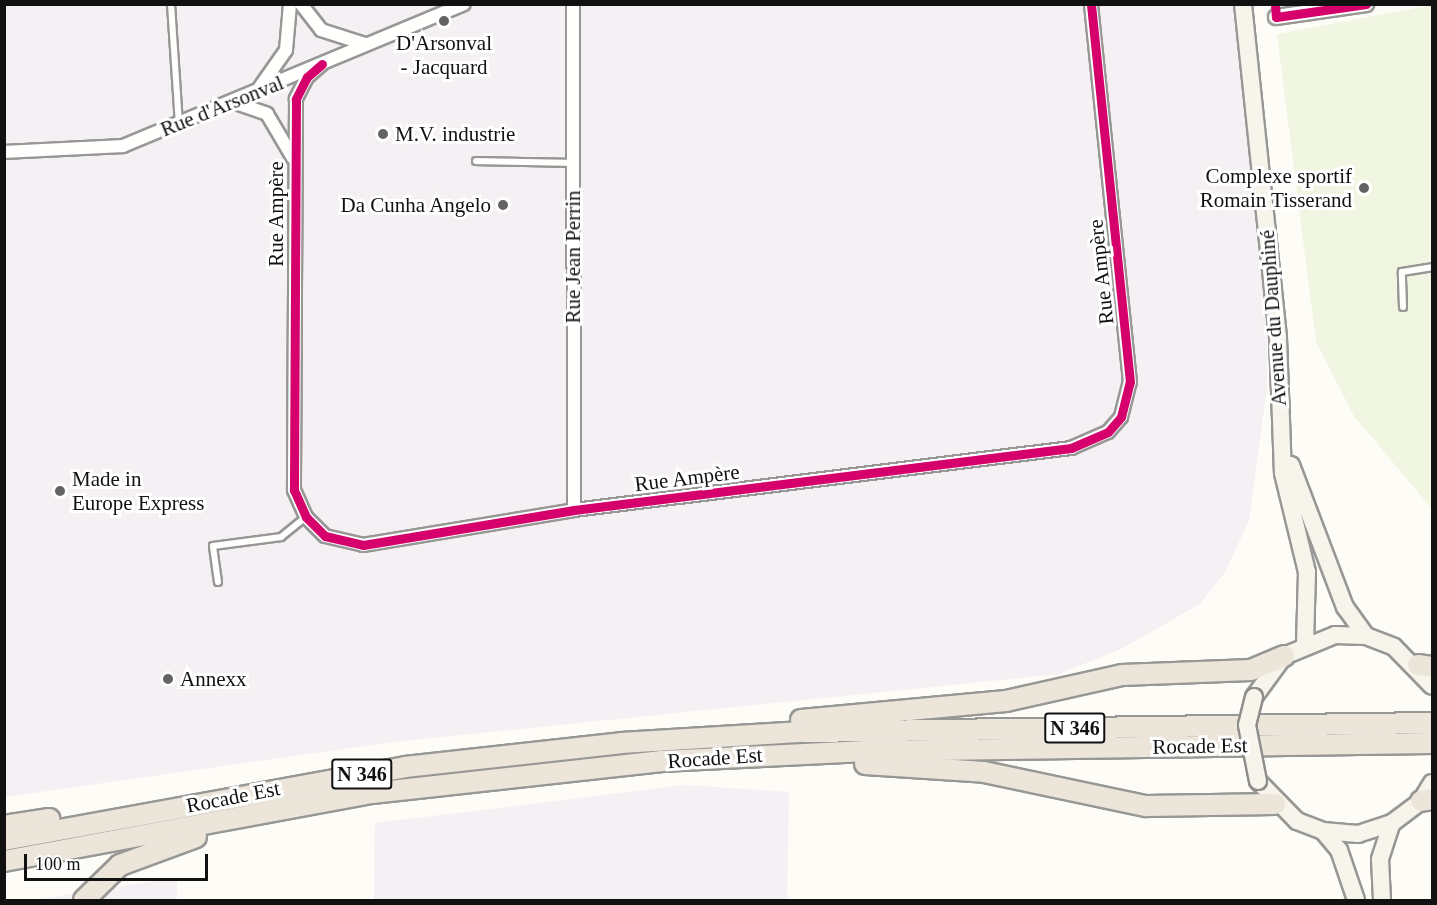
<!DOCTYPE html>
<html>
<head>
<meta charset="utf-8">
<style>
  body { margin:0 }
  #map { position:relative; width:1437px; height:905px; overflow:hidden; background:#fdfcf7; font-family:"Times New Roman",serif }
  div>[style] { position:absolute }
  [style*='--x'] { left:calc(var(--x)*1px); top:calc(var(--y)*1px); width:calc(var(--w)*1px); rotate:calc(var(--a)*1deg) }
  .industrial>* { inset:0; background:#f5f0f3 }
  .pitch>* { inset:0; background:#f0f6e1 }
  .roads { filter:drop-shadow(2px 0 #979795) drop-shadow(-2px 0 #979795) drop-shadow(0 2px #979795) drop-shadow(0 -2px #979795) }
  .service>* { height:6px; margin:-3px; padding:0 3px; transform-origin:3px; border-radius:3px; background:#fffffe }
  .minor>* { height:12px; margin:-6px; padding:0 6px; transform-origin:6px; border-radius:6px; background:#fffffe }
  .tertiary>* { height:14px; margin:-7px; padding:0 7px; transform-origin:7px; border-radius:7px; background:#fffffe }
  .secondary>* { height:16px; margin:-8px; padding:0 8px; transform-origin:8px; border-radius:8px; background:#f6f4eb }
  .trunk>* { height:20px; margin:-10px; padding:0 10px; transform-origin:10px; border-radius:10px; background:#ece5da }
  .bridges { filter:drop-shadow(2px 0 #8e8d8b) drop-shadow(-2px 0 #8e8d8b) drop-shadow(0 2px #8e8d8b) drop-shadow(0 -2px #8e8d8b) }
  .secondary-bridge>* { height:16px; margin:-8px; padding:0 8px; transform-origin:8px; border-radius:8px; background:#f6f4eb }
  .cycleway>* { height:9px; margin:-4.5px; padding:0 4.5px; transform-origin:4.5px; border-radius:4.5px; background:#d6006c }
  .dots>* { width:16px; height:16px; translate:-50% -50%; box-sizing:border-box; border:3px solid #fff; border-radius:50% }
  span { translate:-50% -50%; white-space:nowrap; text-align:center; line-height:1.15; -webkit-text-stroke:6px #fff; paint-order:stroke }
  .shield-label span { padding:2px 4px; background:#fff; border:2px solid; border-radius:4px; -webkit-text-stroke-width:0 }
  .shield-label { font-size:20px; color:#111; font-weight:700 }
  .poi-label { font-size:21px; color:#111 }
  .left { translate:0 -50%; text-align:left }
  .right { translate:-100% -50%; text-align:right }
  .street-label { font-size:21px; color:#111 }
  .frame { position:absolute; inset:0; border:6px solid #111; pointer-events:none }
  .scale { position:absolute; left:24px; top:854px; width:184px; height:27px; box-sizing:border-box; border:3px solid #111; border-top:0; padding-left:8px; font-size:18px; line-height:21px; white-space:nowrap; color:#111; -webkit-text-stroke:4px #fff; paint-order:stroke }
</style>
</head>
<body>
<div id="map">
  <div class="industrial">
    <div style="clip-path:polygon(4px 5px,1233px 5px,1267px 299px,1267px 387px,1249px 521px,1225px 572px,1200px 604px,1121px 649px,1059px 674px,393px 742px,5px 797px)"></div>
    <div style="clip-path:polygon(684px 785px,789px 792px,787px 900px,374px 900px,375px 823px)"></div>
    <div style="clip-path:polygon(177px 877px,177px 900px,35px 900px)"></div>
  </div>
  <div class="pitch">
    <div style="clip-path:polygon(1432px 5px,1432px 509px,1354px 416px,1316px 342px,1277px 34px)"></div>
  </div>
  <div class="roads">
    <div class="service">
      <div style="--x:171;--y:4;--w:119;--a:86.2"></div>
      <div style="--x:476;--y:161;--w:97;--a:1.2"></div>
      <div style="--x:1403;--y:307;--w:35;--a:-92"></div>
      <div style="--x:1402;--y:272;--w:30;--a:-9"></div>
      <div style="--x:218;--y:582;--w:36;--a:-98"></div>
      <div style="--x:213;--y:546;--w:69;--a:-7.5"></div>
      <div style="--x:281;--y:537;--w:32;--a:-39"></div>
    </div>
    <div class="minor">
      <div style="--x:301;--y:4;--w:33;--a:52"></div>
      <div style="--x:321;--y:30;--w:46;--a:17.7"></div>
      <div style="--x:573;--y:4;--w:506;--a:89.89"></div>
      <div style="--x:322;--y:64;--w:20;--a:139"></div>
      <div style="--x:307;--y:77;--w:25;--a:117"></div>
      <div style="--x:296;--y:99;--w:391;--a:90.3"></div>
      <div style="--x:294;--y:490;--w:30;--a:66"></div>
      <div style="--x:306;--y:517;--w:27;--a:45"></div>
      <div style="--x:325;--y:536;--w:39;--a:13"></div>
      <div style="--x:363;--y:545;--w:214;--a:-9.4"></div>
      <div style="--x:574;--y:510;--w:501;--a:-7.11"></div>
      <div style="--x:1071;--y:448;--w:40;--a:-23.4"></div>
      <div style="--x:1108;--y:432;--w:20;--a:-49"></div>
      <div style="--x:1121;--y:417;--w:36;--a:-76"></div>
      <div style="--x:1130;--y:382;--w:380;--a:-95.9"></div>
      <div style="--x:260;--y:87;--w:45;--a:-54.9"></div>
      <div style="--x:286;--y:50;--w:46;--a:-85"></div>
      <div style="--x:233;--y:102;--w:36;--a:19"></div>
      <div style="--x:267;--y:114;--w:51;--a:59.4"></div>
      <div style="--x:4;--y:152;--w:119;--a:-2.9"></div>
      <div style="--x:123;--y:146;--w:369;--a:-22.6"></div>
    </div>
    <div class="tertiary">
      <div style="--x:1276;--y:17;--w:91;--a:-8.2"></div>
    </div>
    <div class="secondary">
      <div style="--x:1243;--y:4;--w:336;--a:84"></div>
      <div style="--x:1278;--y:338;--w:135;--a:87.9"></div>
      <div style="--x:1283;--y:473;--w:102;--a:76.4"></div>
      <div style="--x:1307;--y:572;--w:71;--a:91.6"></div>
      <div style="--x:1291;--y:465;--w:152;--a:69.2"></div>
      <div style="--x:1345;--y:607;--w:36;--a:54"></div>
      <div style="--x:1254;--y:697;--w:51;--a:-53.8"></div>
      <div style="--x:1284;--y:656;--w:55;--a:-22.4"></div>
      <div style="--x:1335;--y:635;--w:31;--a:2"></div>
      <div style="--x:1366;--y:636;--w:30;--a:21"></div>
      <div style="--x:1394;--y:647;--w:54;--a:45.7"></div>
      <div style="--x:1258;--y:781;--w:56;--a:45.7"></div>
      <div style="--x:1297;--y:821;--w:28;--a:21"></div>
      <div style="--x:1323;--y:831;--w:35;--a:5"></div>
      <div style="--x:1358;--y:834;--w:36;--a:-18"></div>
      <div style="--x:1392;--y:823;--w:36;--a:-37"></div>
      <div style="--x:1421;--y:801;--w:21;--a:-59"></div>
      <div style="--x:1323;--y:831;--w:25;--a:50"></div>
      <div style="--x:1339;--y:850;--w:53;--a:71.2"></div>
      <div style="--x:1382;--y:900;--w:41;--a:-92.8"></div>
      <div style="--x:1380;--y:859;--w:38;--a:-72"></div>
    </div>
    <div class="trunk">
      <div style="--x:1418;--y:665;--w:14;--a:8"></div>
      <div style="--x:801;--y:720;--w:206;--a:-5.3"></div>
      <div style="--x:1006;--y:701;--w:119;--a:-12.6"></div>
      <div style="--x:1122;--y:675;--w:129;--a:-2.2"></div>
      <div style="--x:1251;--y:670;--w:36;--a:-23"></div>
      <div style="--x:865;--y:764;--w:119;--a:3.8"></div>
      <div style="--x:984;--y:772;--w:166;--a:11.9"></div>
      <div style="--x:1146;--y:806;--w:129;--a:-0.9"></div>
      <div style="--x:1421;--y:801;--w:11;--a:-10"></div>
      <div style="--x:4;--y:826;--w:46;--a:-8.8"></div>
      <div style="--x:4;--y:840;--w:408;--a:-10.3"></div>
      <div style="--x:405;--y:767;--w:217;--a:-6.3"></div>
      <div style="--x:621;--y:743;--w:182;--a:-3.5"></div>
      <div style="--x:803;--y:732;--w:629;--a:-0.82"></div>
      <div style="--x:4;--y:861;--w:374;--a:-10.5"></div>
      <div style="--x:372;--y:793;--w:292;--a:-6.3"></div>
      <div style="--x:662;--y:761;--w:204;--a:-2.8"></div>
      <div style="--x:866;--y:751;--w:566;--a:-0.81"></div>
      <div style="--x:84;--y:900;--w:50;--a:-44.2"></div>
      <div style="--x:120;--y:865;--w:81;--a:-20.2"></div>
    </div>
  </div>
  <div class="bridges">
    <div class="secondary-bridge">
      <div style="--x:1254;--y:697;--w:29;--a:104"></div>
      <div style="--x:1247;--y:725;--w:57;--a:78.9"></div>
    </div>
  </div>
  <div class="cycleway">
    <div style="--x:1275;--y:4;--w:13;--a:86"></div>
    <div style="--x:1276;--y:17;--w:91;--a:-8.2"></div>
    <div style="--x:322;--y:64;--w:20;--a:139"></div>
    <div style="--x:307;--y:77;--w:25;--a:117"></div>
    <div style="--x:296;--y:99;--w:391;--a:90.3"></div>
    <div style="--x:294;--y:490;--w:30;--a:66"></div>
    <div style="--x:306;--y:517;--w:27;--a:45"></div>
    <div style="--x:325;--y:536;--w:39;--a:13"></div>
    <div style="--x:363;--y:545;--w:214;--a:-9.4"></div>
    <div style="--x:574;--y:510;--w:501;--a:-7.11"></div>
    <div style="--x:1071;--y:448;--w:40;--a:-23.4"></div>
    <div style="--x:1108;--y:432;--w:20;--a:-49"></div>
    <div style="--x:1121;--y:417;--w:36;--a:-76"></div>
    <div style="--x:1130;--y:382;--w:380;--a:-95.9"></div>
  </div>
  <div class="dots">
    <div style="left:444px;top:21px;background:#646362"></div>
    <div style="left:383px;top:134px;background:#646362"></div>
    <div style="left:1364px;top:188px;background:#646362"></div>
    <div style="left:503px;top:205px;background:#646362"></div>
    <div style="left:60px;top:491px;background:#646362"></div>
    <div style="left:168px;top:679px;background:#646362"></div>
  </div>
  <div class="shield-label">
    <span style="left:1075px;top:728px">N 346</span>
    <span style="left:362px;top:774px">N 346</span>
  </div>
  <div class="poi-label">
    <span style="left:444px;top:55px">D'Arsonval<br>- Jacquard</span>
    <span class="left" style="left:395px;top:134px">M.V. industrie</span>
    <span class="right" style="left:1352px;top:188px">Complexe sportif<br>Romain Tisserand</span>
    <span class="right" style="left:491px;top:205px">Da Cunha Angelo</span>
    <span class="left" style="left:72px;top:491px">Made in<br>Europe Express</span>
    <span class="left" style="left:180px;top:679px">Annexx</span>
  </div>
  <div class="street-label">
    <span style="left:222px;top:106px;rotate:-22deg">Rue d'Arsonval</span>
    <span style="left:276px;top:214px;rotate:-90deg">Rue Ampère</span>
    <span style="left:573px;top:257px;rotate:-90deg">Rue Jean Perrin</span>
    <span style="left:1101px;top:272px;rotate:-96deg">Rue Ampère</span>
    <span style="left:1273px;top:318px;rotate:-94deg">Avenue du Dauphiné</span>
    <span style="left:687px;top:478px;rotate:-7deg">Rue Ampère</span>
    <span style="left:1200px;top:746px;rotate:-1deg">Rocade Est</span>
    <span style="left:715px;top:758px;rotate:-4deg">Rocade Est</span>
    <span style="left:233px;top:797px;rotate:-11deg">Rocade Est</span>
  </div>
  <div class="frame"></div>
  <div class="scale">100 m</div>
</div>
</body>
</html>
